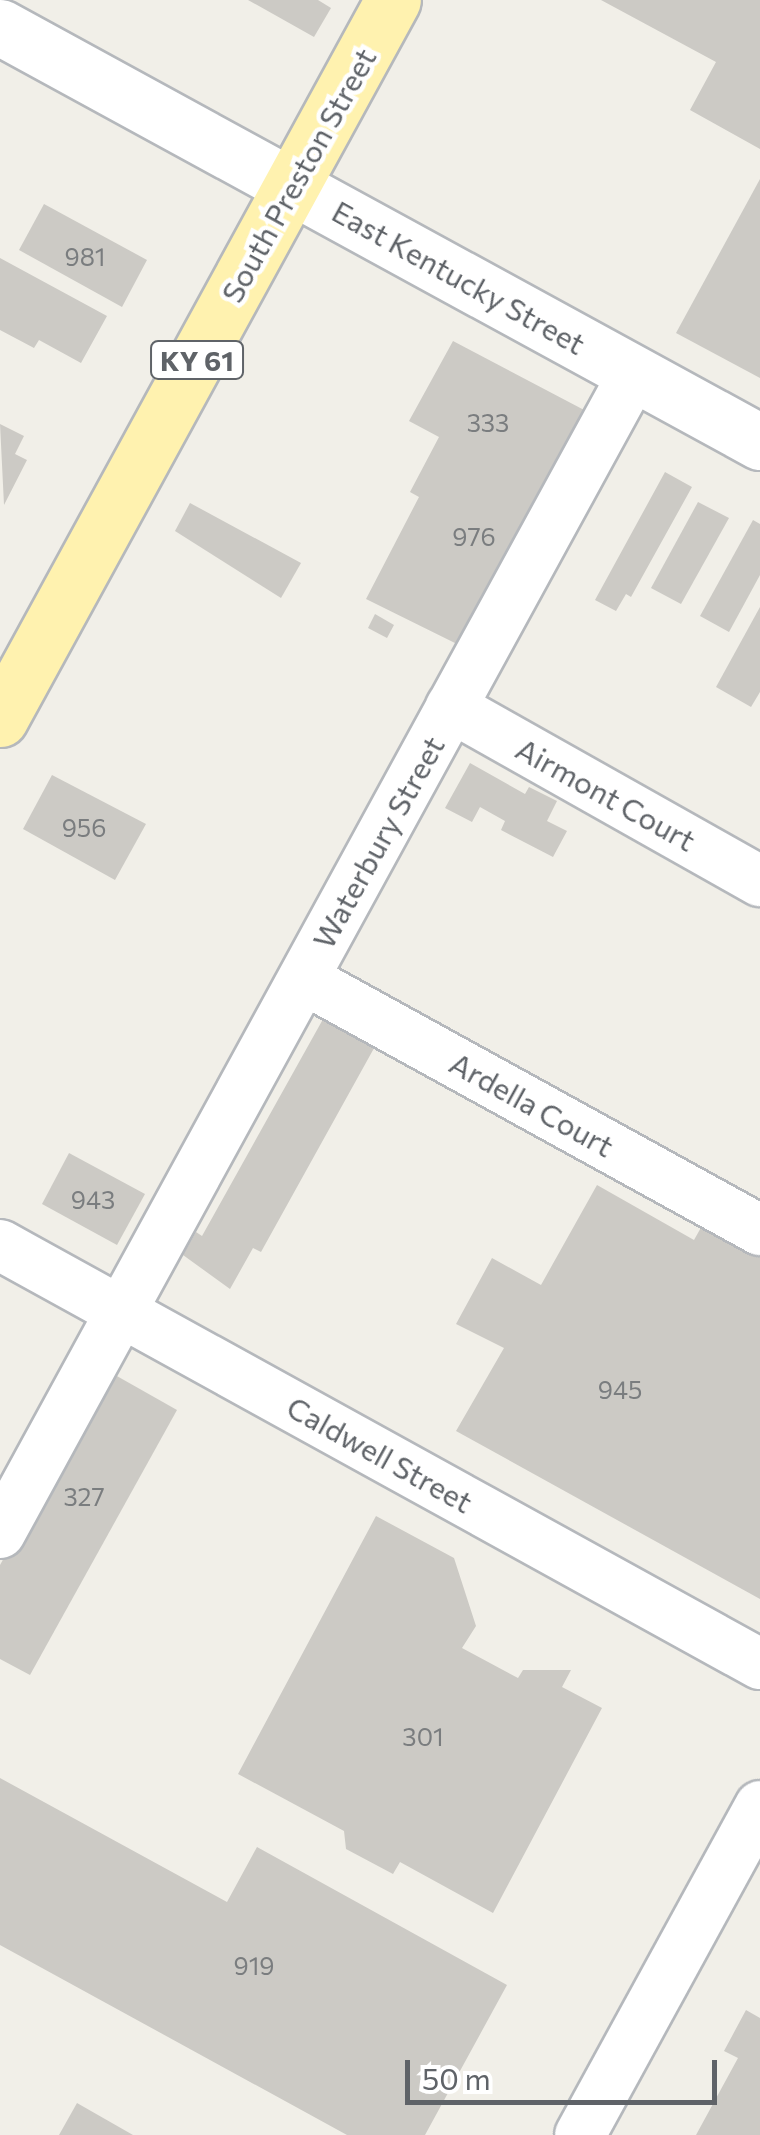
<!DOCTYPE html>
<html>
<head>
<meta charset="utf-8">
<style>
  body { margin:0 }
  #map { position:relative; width:760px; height:2135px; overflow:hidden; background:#f1efe8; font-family:Commissioner,sans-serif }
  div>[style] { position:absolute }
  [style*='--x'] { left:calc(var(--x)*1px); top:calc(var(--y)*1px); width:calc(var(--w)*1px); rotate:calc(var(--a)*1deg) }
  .building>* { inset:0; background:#cccac5 }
  .roads { filter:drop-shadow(2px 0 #b5b8bc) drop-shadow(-2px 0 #b5b8bc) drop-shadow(0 2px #b5b8bc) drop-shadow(0 -2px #b5b8bc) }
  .street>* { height:50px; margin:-25px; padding:0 25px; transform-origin:25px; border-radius:25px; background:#fff }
  .secondary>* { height:55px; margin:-27.5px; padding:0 27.5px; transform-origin:27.5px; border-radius:27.5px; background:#fff }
  .primary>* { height:55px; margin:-27.5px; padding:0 27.5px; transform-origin:27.5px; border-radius:27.5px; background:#fff2af }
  span { translate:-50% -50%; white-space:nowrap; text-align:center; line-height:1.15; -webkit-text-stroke:9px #fff; paint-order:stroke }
  .number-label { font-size:25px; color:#7a7d7f }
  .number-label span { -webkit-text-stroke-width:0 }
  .shield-label span { padding:2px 8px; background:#fff; border:2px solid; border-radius:8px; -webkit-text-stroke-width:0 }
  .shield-label { font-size:28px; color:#5f6368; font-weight:700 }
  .street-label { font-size:30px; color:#5f6368 }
  .scale { position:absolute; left:405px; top:2060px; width:312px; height:45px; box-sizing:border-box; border:5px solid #5f6368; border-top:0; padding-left:12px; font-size:30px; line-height:35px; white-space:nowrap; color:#5f6368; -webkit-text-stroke:8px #fff; paint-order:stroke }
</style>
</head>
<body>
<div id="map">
  <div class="building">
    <div style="clip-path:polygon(248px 0,318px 0,331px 8px,314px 37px)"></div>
    <div style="clip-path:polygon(601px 0,760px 0,760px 149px,690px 110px,716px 62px)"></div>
    <div style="clip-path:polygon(760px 179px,760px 378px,676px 333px)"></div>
    <div style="clip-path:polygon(44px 204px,147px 260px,122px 307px,19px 250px)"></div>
    <div style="clip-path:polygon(0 258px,107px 316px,81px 363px,39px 340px,34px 348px,0 330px)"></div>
    <div style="clip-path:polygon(453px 341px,586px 411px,461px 646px,366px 599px,419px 497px,410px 492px,439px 437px,409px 421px)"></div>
    <div style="clip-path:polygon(0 424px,24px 436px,15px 454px,27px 460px,4px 505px)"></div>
    <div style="clip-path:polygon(665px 472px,692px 487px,631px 597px,626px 594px,616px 611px,595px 600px)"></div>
    <div style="clip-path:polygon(698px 502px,729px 518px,681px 604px,651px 588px)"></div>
    <div style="clip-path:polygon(190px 503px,301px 563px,281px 598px,175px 531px)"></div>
    <div style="clip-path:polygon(753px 520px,760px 524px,760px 575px,729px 632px,700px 616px)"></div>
    <div style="clip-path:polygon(760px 607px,760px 692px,751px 707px,716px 687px)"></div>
    <div style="clip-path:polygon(375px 614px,394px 625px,387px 638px,368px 628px)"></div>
    <div style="clip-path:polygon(470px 763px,525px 794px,529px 787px,557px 801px,547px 821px,567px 831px,553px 857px,501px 830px,505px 821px,480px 807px,472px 822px,445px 808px)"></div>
    <div style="clip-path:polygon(52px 775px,146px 824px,115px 880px,23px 829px)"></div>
    <div style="clip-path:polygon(327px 1012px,378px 1041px,261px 1252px,253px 1248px,230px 1289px,183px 1255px,196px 1232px,202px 1236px)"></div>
    <div style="clip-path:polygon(69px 1153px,145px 1194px,117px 1245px,42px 1204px)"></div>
    <div style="clip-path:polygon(597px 1185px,694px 1240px,703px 1224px,760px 1255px,760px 1599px,456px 1431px,504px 1348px,456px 1324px,492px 1258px,541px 1285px)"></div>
    <div style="clip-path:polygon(108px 1371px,177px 1410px,30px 1675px,0 1659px,0 1565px)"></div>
    <div style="clip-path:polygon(376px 1516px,454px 1558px,476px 1626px,462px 1648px,518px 1678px,523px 1670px,571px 1670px,562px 1687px,602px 1708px,493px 1913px,400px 1862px,393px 1874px,346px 1849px,344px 1831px,238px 1774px)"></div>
    <div style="clip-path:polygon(0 1778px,227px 1902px,257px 1847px,507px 1985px,425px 2135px,347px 2135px,0 1945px)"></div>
    <div style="clip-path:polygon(746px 2010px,760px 2018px,760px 2135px,696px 2135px,738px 2058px,724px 2051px)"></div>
    <div style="clip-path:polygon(77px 2103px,133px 2135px,59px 2135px)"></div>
  </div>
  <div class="roads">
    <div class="street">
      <div style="--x:451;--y:707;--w:355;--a:29.4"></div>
      <div style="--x:304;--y:979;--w:521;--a:28.83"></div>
      <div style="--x:0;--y:1245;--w:868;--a:28.87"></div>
      <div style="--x:0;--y:1533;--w:1322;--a:-61.34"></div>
      <div style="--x:580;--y:2135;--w:375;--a:-61.3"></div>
    </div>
    <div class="secondary">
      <div style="--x:0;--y:27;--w:866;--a:28.64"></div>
    </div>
    <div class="primary">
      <div style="--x:0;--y:719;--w:819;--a:-61.34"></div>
    </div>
  </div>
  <div class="number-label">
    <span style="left:85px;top:256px">981</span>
    <span style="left:488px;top:422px">333</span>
    <span style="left:474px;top:536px">976</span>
    <span style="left:84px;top:827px">956</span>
    <span style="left:93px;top:1199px">943</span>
    <span style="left:620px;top:1389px">945</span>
    <span style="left:84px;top:1496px">327</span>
    <span style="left:423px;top:1736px">301</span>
    <span style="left:254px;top:1965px">919</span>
  </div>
  <div class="shield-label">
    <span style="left:197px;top:360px">KY 61</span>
  </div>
  <div class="street-label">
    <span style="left:298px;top:175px;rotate:-61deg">South Preston Street</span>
    <span style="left:459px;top:277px;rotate:29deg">East Kentucky Street</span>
    <span style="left:606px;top:794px;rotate:29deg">Airmont Court</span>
    <span style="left:378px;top:842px;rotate:-61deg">Waterbury Street</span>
    <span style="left:532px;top:1104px;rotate:29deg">Ardella Court</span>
    <span style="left:380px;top:1454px;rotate:29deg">Caldwell Street</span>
  </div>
  <div class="scale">50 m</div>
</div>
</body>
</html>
